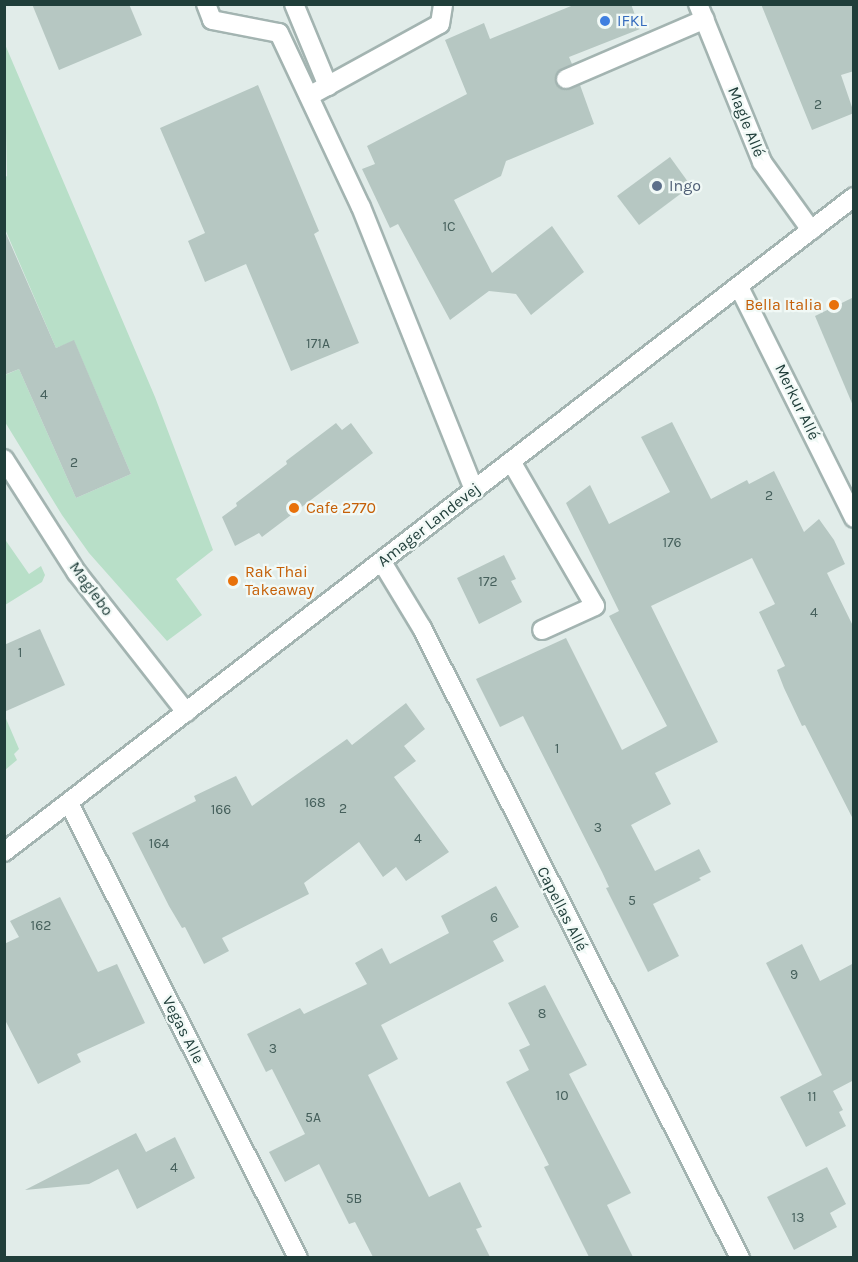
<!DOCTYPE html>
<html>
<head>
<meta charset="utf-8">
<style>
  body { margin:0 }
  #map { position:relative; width:858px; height:1262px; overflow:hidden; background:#e1ece9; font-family:Karla,sans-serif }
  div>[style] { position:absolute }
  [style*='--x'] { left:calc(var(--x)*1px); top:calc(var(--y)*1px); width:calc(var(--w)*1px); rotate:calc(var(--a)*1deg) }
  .green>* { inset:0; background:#b8dfc8 }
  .building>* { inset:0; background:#b6c7c2 }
  .roads { filter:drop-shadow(2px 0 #a3b4b1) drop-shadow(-2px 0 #a3b4b1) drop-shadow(0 2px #a3b4b1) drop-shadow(0 -2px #a3b4b1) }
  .minor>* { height:18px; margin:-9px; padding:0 9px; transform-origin:9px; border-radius:9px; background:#fff }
  .dots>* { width:16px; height:16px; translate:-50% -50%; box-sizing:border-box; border:3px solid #f1f9f6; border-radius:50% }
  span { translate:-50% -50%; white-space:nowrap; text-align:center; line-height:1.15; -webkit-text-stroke:4.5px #f1f9f6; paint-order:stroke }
  .number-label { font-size:14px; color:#46605c }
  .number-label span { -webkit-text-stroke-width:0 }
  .shop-label { font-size:16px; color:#366cbe }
  .left { translate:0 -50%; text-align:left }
  .street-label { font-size:16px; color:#203e3a }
  .service-label { font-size:16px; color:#4e5e75 }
  .food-label { font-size:16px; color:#c56008 }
  .right { translate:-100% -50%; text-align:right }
  .frame { position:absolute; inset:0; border:6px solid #203e3a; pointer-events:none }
</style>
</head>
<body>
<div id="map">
  <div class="green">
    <div style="clip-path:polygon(4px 42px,155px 397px,213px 550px,176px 579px,202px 615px,167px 641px,89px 553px,62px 515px,5px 422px,5px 375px,19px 369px,76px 498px,131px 474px,74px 341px,56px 348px,5px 229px,4px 178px,7px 176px)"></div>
    <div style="clip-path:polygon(4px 538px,29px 574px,41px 566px,45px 575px,42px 582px,5px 605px)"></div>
    <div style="clip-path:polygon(4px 714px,19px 749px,14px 754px,17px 760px,5px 770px)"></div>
  </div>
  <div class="building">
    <div style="clip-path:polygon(32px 4px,129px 4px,142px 35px,59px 70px)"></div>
    <div style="clip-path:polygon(576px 4px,631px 4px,640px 29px,569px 57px,572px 64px,557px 73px,556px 83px,560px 88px,570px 89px,580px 85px,594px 124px,506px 161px,501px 176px,454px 200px,492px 273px,552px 226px,584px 272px,531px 315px,516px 294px,489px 291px,450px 320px,398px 224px,390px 228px,362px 169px,375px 164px,367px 146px,467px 94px,445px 40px,484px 23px,490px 39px)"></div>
    <div style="clip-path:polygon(761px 4px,854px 4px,854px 71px,841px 75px,854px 113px,812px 130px)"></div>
    <div style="clip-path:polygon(258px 85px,319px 231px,314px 234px,359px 343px,291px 371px,246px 264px,205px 282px,188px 241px,205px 233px,160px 128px)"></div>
    <div style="clip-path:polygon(670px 157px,691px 186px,639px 225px,617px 196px)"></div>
    <div style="clip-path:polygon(4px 229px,56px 348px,74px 340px,131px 474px,76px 498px,19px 369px,4px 375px)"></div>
    <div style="clip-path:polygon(854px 297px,854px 408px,815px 316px)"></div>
    <div style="clip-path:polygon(672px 422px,711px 499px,747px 480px,749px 484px,774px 471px,804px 532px,819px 519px,834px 540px,845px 564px,827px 573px,854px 628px,854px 821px,805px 725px,802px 726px,784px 688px,777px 670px,785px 666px,759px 612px,775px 604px,752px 558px,651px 606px,718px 742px,655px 773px,671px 804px,631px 825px,655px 871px,699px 849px,711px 872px,699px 878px,701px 880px,653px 904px,679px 956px,648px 972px,606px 888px,609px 887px,602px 872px,523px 716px,500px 727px,476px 679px,566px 638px,622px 750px,667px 726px,609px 616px,619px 611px,566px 503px,590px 485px,609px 524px,670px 492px,641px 437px)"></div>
    <div style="clip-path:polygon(336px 423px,342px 430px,351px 423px,373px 453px,262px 537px,259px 533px,235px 546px,222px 517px,237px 506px,236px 503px,287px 464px,286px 461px)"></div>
    <div style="clip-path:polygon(504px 555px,516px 579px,511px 581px,522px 602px,479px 624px,457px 578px)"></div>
    <div style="clip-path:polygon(40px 629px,65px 685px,4px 712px,4px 645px)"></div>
    <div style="clip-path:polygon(406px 703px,425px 729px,404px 746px,416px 761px,394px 777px,449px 852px,406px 881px,396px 867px,383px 877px,359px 842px,304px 883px,309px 894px,222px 938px,229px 951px,204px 964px,185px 927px,182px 928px,169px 906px,132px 833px,196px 801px,194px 796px,236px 776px,252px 806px,347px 739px,352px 745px)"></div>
    <div style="clip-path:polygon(496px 886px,519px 927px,493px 941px,504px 961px,381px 1025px,398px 1059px,368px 1075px,429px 1197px,460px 1182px,482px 1227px,476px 1229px,490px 1257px,373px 1257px,355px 1222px,349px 1224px,319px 1164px,285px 1182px,269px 1152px,305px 1134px,272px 1069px,266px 1072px,247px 1034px,300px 1008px,304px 1014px,367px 984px,355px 963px,382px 948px,390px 964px,449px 933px,441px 916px)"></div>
    <div style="clip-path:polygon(60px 897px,98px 972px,117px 964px,145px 1023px,77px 1054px,81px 1062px,38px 1084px,4px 1018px,4px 944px,19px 937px,10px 921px)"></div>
    <div style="clip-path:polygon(802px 944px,820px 981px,854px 963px,854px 1080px,833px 1091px,843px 1110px,839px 1112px,846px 1126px,806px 1147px,780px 1097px,822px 1075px,766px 963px)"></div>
    <div style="clip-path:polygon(545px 985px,587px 1065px,569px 1074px,631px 1193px,607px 1205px,633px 1257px,589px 1257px,544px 1167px,549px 1165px,506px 1082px,529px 1070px,519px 1050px,530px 1045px,508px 1003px)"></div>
    <div style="clip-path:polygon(136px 1133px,146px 1152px,175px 1137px,195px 1178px,137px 1209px,118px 1169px,89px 1184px,25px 1190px)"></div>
    <div style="clip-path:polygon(827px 1167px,846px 1204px,830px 1213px,837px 1227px,794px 1250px,767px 1197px)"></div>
  </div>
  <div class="roads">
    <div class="minor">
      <div style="--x:206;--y:4;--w:17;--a:69"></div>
      <div style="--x:212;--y:20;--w:68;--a:11"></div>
      <div style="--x:279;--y:33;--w:192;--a:64.8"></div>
      <div style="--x:361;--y:207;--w:305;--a:68.2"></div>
      <div style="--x:294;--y:4;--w:89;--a:67.5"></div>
      <div style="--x:698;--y:4;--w:170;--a:67.9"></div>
      <div style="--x:762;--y:162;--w:84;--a:54.2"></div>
      <div style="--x:566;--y:79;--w:151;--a:-23.3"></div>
      <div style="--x:309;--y:96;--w:149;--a:-28.8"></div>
      <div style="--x:440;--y:24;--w:20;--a:-81"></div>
      <div style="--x:739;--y:287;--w:258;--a:63.5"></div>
      <div style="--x:4;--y:459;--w:135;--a:57.4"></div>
      <div style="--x:77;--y:573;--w:177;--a:51.9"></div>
      <div style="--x:512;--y:463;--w:165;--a:59.9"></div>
      <div style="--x:595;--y:606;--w:58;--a:155.6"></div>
      <div style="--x:382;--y:562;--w:77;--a:58.8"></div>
      <div style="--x:422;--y:628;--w:706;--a:63.22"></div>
      <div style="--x:69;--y:803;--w:509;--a:63.28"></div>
      <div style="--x:4;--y:852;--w:1073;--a:-37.62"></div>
    </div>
  </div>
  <div class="dots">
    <div style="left:605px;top:21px;background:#3f7fe0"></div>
    <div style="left:657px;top:186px;background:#5c6f8a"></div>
    <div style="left:834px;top:305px;background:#e8710a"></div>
    <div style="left:294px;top:508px;background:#e8710a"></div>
    <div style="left:233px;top:581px;background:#e8710a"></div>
  </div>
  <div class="number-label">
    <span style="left:818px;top:105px">2</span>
    <span style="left:449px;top:227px">1C</span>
    <span style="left:318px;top:344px">171A</span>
    <span style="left:44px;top:395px">4</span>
    <span style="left:74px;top:463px">2</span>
    <span style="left:769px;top:496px">2</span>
    <span style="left:672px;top:543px">176</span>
    <span style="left:488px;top:582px">172</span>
    <span style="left:814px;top:613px">4</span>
    <span style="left:20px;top:653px">1</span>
    <span style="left:557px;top:749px">1</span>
    <span style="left:315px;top:803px">168</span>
    <span style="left:343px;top:809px">2</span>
    <span style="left:221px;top:810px">166</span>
    <span style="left:598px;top:828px">3</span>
    <span style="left:418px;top:839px">4</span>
    <span style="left:159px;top:844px">164</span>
    <span style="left:632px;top:901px">5</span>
    <span style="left:494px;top:918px">6</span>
    <span style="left:41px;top:926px">162</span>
    <span style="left:794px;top:975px">9</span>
    <span style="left:542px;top:1014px">8</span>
    <span style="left:273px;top:1049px">3</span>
    <span style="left:562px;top:1096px">10</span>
    <span style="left:812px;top:1097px">11</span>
    <span style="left:313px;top:1118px">5A</span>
    <span style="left:174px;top:1168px">4</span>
    <span style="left:354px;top:1199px">5B</span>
    <span style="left:798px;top:1218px">13</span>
  </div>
  <div class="shop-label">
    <span class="left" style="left:617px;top:21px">IFKL</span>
  </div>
  <div class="street-label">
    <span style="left:746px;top:122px;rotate:68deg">Magle Allé</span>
    <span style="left:797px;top:402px;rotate:64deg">Merkur Allé</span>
    <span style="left:429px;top:525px;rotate:-38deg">Amager Landevej</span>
    <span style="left:91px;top:589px;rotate:54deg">Maglebo</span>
    <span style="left:562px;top:909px;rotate:63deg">Capellas Allé</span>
    <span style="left:183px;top:1030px;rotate:63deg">Vegas Alle</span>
  </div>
  <div class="service-label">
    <span class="left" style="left:669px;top:186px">Ingo</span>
  </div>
  <div class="food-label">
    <span class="right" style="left:822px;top:305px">Bella Italia</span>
    <span class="left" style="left:306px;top:508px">Cafe 2770</span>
    <span class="left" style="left:245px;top:581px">Rak Thai<br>Takeaway</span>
  </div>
  <div class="frame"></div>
</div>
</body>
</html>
